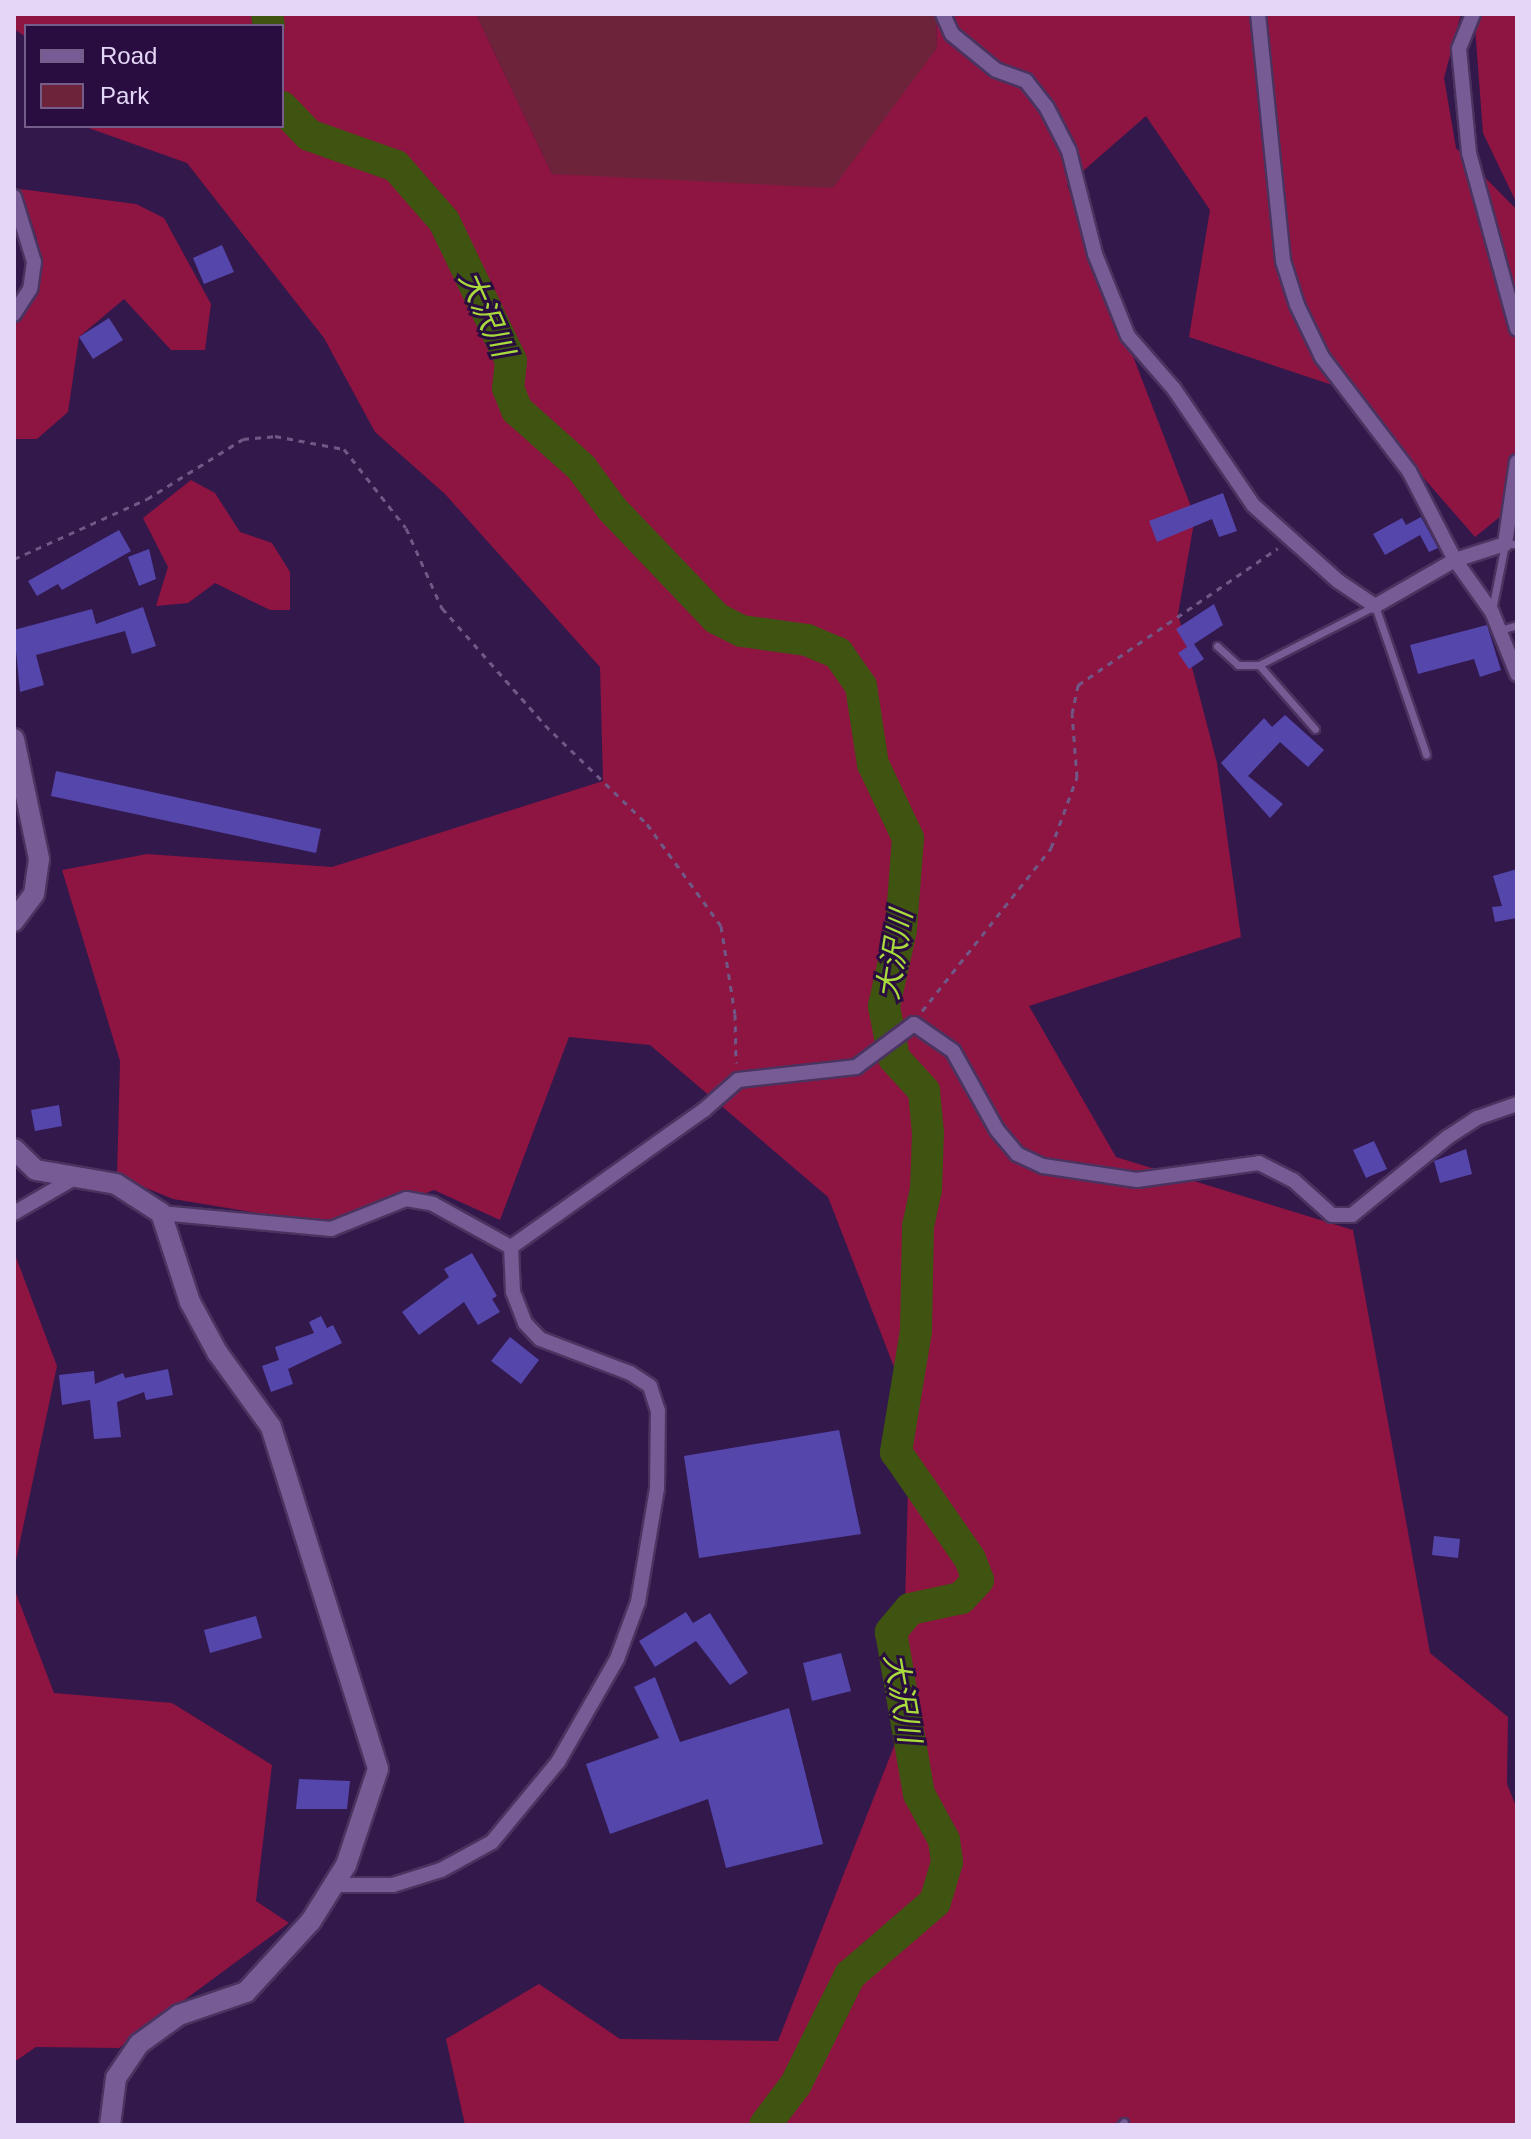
<!DOCTYPE html>
<html>
<head>
<meta charset="utf-8">
<style>
  body { margin:0 }
  #map { position:relative; width:1531px; height:2139px; overflow:hidden; background:#33184b; font-family:Arial,"Noto Sans JP",sans-serif }
  div>[style] { position:absolute }
  [style*='--x'] { left:calc(var(--x)*1px); top:calc(var(--y)*1px); width:calc(var(--w)*1px); rotate:calc(var(--a)*1deg) }
  .green>* { inset:0; background:#6d243a }
  .forest>* { inset:0; background:#8e1442 }
  .river>* { height:32px; margin:-16px; padding:0 16px; transform-origin:16px; border-radius:16px; background:#3f5411 }
  .building>* { inset:0; background:#5546ac }
  .path>* { height:3px; margin-top:-1.5px; transform-origin:0; background:repeating-linear-gradient(90deg,#6f5885 0 6px,transparent 0 12px) }
  .roads { filter:drop-shadow(2px 0 #4b3360) drop-shadow(-2px 0 #4b3360) drop-shadow(0 2px #4b3360) drop-shadow(0 -2px #4b3360) }
  .lane>* { height:7px; margin:-3.5px; padding:0 3.5px; transform-origin:3.5px; border-radius:3.5px; background:#765b94 }
  .street>* { height:14px; margin:-7px; padding:0 7px; transform-origin:7px; border-radius:7px; background:#765b94 }
  .secondary>* { height:20px; margin:-10px; padding:0 10px; transform-origin:10px; border-radius:10px; background:#765b94 }
  span { translate:-50% -50%; white-space:nowrap; text-align:center; line-height:1.15; -webkit-text-stroke:6px #290d40; paint-order:stroke }
  .water-label { font-size:30px; color:#aadb3d; font-style:italic }
  .frame { position:absolute; inset:0; border:16px solid #e4d6f6; pointer-events:none }
  .legend { position:absolute; left:24px; top:24px; width:260px; height:104px; box-sizing:border-box; background:#290d40; border:2px solid #745d89; margin:0; padding:10px 14px; list-style:none; font-size:24px; color:#e4d6f6 }
  .legend li { display:flex; align-items:center; gap:16px; height:40px }
  .legend b { width:40px; border:2px solid #745d89 }
</style>
</head>
<body>
<div id="map">
  <div class="green">
    <div style="clip-path:polygon(476px 14px,936px 14px,937px 48px,848px 197px,552px 174px)"></div>
  </div>
  <div class="forest">
    <div style="clip-path:polygon(14px 14px,476px 14px,552px 174px,833px 188px,937px 48px,936px 14px,1461px 14px,1444px 78px,1456px 148px,1517px 210px,1517px 503px,1475px 537px,1347px 390px,1189px 337px,1210px 210px,1146px 116px,1067px 185px,1195px 517px,1178px 614px,1217px 763px,1241px 937px,1029px 1006px,1116px 1157px,1353px 1230px,1430px 1653px,1508px 1717px,1507px 1784px,1517px 1809px,1517px 2125px,465px 2125px,446px 2039px,539px 1984px,620px 2039px,778px 2041px,902px 1726px,910px 1408px,828px 1197px,650px 1045px,569px 1037px,500px 1220px,434px 1190px,336px 1226px,173px 1199px,117px 1176px,120px 1061px,62px 870px,147px 854px,332px 867px,603px 781px,600px 667px,445px 494px,375px 432px,324px 338px,187px 163px,83px 126px,282px 126px,282px 26px,26px 26px,26px 37px,14px 29px)"></div>
    <div style="clip-path:polygon(1474px 14px,1517px 14px,1517px 204px,1483px 133px)"></div>
    <div style="clip-path:polygon(20px 189px,136px 204px,164px 218px,211px 304px,205px 350px,171px 350px,124px 299px,79px 337px,68px 412px,37px 439px,14px 439px,14px 326px,30px 289px,37px 238px)"></div>
    <div style="clip-path:polygon(191px 480px,215px 493px,240px 532px,272px 543px,290px 572px,290px 610px,270px 610px,215px 583px,188px 603px,156px 606px,168px 567px,143px 518px)"></div>
    <div style="clip-path:polygon(14px 1252px,57px 1366px,14px 1570px)"></div>
    <div style="clip-path:polygon(14px 1588px,54px 1693px,172px 1703px,272px 1765px,256px 1901px,289px 1923px,119px 2048px,36px 2047px,14px 2062px)"></div>
  </div>
  <div class="river">
    <div style="--x:267;--y:14;--w:12;--a:81"></div>
    <div style="--x:282;--y:107;--w:39;--a:46"></div>
    <div style="--x:309;--y:135;--w:92;--a:19.6"></div>
    <div style="--x:396;--y:166;--w:73;--a:48.9"></div>
    <div style="--x:444;--y:221;--w:155;--a:64.4"></div>
    <div style="--x:511;--y:361;--w:27;--a:96"></div>
    <div style="--x:508;--y:388;--w:24;--a:68"></div>
    <div style="--x:517;--y:410;--w:86;--a:41.7"></div>
    <div style="--x:581;--y:467;--w:52;--a:53.6"></div>
    <div style="--x:612;--y:509;--w:151;--a:46.3"></div>
    <div style="--x:716;--y:618;--w:29;--a:27"></div>
    <div style="--x:742;--y:631;--w:66;--a:7.9"></div>
    <div style="--x:807;--y:640;--w:34;--a:23"></div>
    <div style="--x:838;--y:653;--w:40;--a:55.1"></div>
    <div style="--x:861;--y:686;--w:79;--a:81.3"></div>
    <div style="--x:873;--y:764;--w:82;--a:64.7"></div>
    <div style="--x:908;--y:838;--w:92;--a:94.4"></div>
    <div style="--x:901;--y:930;--w:78;--a:102.6"></div>
    <div style="--x:884;--y:1006;--w:53;--a:79.1"></div>
    <div style="--x:894;--y:1058;--w:45;--a:47.7"></div>
    <div style="--x:924;--y:1091;--w:42;--a:84.6"></div>
    <div style="--x:928;--y:1133;--w:56;--a:92"></div>
    <div style="--x:926;--y:1189;--w:38;--a:102"></div>
    <div style="--x:918;--y:1226;--w:105;--a:91.1"></div>
    <div style="--x:916;--y:1331;--w:123;--a:99.4"></div>
    <div style="--x:896;--y:1452;--w:130;--a:55.3"></div>
    <div style="--x:970;--y:1559;--w:22;--a:69"></div>
    <div style="--x:978;--y:1580;--w:25;--a:133"></div>
    <div style="--x:961;--y:1598;--w:52;--a:167.8"></div>
    <div style="--x:910;--y:1609;--w:30;--a:130"></div>
    <div style="--x:891;--y:1632;--w:164;--a:80.2"></div>
    <div style="--x:919;--y:1794;--w:52;--a:61.5"></div>
    <div style="--x:944;--y:1840;--w:22;--a:82"></div>
    <div style="--x:947;--y:1862;--w:42;--a:106.7"></div>
    <div style="--x:935;--y:1902;--w:112;--a:139.3"></div>
    <div style="--x:850;--y:1975;--w:122;--a:116.4"></div>
    <div style="--x:796;--y:2084;--w:51;--a:127.1"></div>
  </div>
  <div class="building">
    <div style="clip-path:polygon(222px 245px,234px 272px,204px 284px,193px 258px)"></div>
    <div style="clip-path:polygon(109px 318px,123px 340px,93px 359px,79px 337px)"></div>
    <div style="clip-path:polygon(1223px 493px,1237px 531px,1219px 537px,1212px 519px,1157px 542px,1149px 521px)"></div>
    <div style="clip-path:polygon(1421px 517px,1438px 548px,1429px 552px,1420px 535px,1385px 555px,1373px 534px,1402px 518px,1406px 525px)"></div>
    <div style="clip-path:polygon(119px 530px,131px 551px,62px 590px,58px 584px,37px 596px,28px 581px)"></div>
    <div style="clip-path:polygon(149px 549px,156px 579px,139px 586px,128px 557px)"></div>
    <div style="clip-path:polygon(1214px 604px,1223px 625px,1194px 644px,1204px 659px,1189px 669px,1178px 653px,1187px 647px,1176px 629px)"></div>
    <div style="clip-path:polygon(143px 607px,156px 646px,132px 654px,125px 631px,36px 655px,44px 685px,20px 692px,14px 630px,92px 609px,96px 624px)"></div>
    <div style="clip-path:polygon(1487px 625px,1501px 670px,1480px 677px,1474px 659px,1418px 674px,1410px 645px)"></div>
    <div style="clip-path:polygon(1285px 715px,1324px 750px,1308px 767px,1280px 742px,1248px 776px,1283px 804px,1270px 818px,1221px 763px,1264px 718px,1272px 727px)"></div>
    <div style="clip-path:polygon(56px 771px,321px 829px,316px 853px,51px 796px)"></div>
    <div style="clip-path:polygon(1517px 869px,1517px 918px,1495px 922px,1492px 907px,1502px 906px,1493px 876px)"></div>
    <div style="clip-path:polygon(59px 1105px,62px 1126px,35px 1131px,31px 1110px)"></div>
    <div style="clip-path:polygon(1374px 1141px,1387px 1169px,1366px 1178px,1353px 1150px)"></div>
    <div style="clip-path:polygon(1466px 1149px,1472px 1174px,1440px 1183px,1434px 1161px)"></div>
    <div style="clip-path:polygon(472px 1253px,497px 1296px,492px 1299px,500px 1312px,478px 1325px,464px 1302px,419px 1335px,402px 1312px,449px 1277px,444px 1269px)"></div>
    <div style="clip-path:polygon(321px 1316px,327px 1328px,333px 1325px,342px 1343px,288px 1369px,293px 1384px,271px 1392px,262px 1366px,279px 1360px,275px 1347px,314px 1333px,309px 1322px)"></div>
    <div style="clip-path:polygon(510px 1337px,539px 1360px,521px 1384px,491px 1361px)"></div>
    <div style="clip-path:polygon(168px 1369px,173px 1395px,146px 1400px,144px 1392px,117px 1402px,121px 1437px,94px 1439px,90px 1400px,62px 1405px,59px 1375px,94px 1371px,95px 1384px,123px 1373px,125px 1378px)"></div>
    <div style="clip-path:polygon(839px 1430px,861px 1534px,699px 1558px,684px 1456px)"></div>
    <div style="clip-path:polygon(1434px 1536px,1460px 1539px,1458px 1558px,1432px 1555px)"></div>
    <div style="clip-path:polygon(686px 1612px,693px 1623px,710px 1613px,748px 1673px,730px 1685px,696px 1641px,655px 1667px,639px 1641px)"></div>
    <div style="clip-path:polygon(256px 1616px,262px 1638px,210px 1653px,204px 1630px)"></div>
    <div style="clip-path:polygon(841px 1653px,851px 1691px,812px 1701px,803px 1663px)"></div>
    <div style="clip-path:polygon(655px 1677px,680px 1742px,789px 1708px,823px 1844px,726px 1868px,708px 1799px,610px 1834px,586px 1764px,659px 1738px,634px 1687px)"></div>
    <div style="clip-path:polygon(299px 1779px,350px 1781px,347px 1809px,296px 1809px)"></div>
  </div>
  <div class="path">
    <div style="--x:14;--y:559;--w:146;--a:-24.3"></div>
    <div style="--x:147;--y:499;--w:113;--a:-32"></div>
    <div style="--x:243;--y:439;--w:32;--a:-5"></div>
    <div style="--x:275;--y:436;--w:70;--a:10.7"></div>
    <div style="--x:344;--y:449;--w:100;--a:51.9"></div>
    <div style="--x:406;--y:528;--w:88;--a:65.8"></div>
    <div style="--x:442;--y:608;--w:156;--a:48.6"></div>
    <div style="--x:545;--y:725;--w:142;--a:44.1"></div>
    <div style="--x:647;--y:824;--w:126;--a:54"></div>
    <div style="--x:721;--y:926;--w:89;--a:81"></div>
    <div style="--x:735;--y:1014;--w:49;--a:88.8"></div>
    <div style="--x:922;--y:1011;--w:208;--a:-51.6"></div>
    <div style="--x:1051;--y:848;--w:76;--a:-69.9"></div>
    <div style="--x:1077;--y:777;--w:63;--a:-94.5"></div>
    <div style="--x:1072;--y:714;--w:30;--a:-78"></div>
    <div style="--x:1078;--y:685;--w:242;--a:-34.4"></div>
  </div>
  <div class="roads">
    <div class="lane">
      <div style="--x:1492;--y:610;--w:67;--a:-78.9"></div>
      <div style="--x:1505;--y:544;--w:12;--a:0"></div>
      <div style="--x:1500;--y:630;--w:18;--a:-16"></div>
      <div style="--x:1217;--y:646;--w:28;--a:42"></div>
      <div style="--x:1238;--y:665;--w:21;--a:0"></div>
      <div style="--x:1259;--y:665;--w:130;--a:-27"></div>
      <div style="--x:1375;--y:606;--w:157;--a:71"></div>
      <div style="--x:1259;--y:665;--w:85;--a:48.8"></div>
      <div style="--x:1121;--y:2125;--w:4;--a:-45"></div>
    </div>
    <div class="street">
      <div style="--x:943;--y:14;--w:22;--a:66"></div>
      <div style="--x:952;--y:34;--w:57;--a:39.3"></div>
      <div style="--x:996;--y:70;--w:32;--a:20"></div>
      <div style="--x:1026;--y:81;--w:34;--a:52"></div>
      <div style="--x:1047;--y:108;--w:48;--a:62.9"></div>
      <div style="--x:1069;--y:151;--w:106;--a:75.8"></div>
      <div style="--x:1095;--y:254;--w:88;--a:68.1"></div>
      <div style="--x:1128;--y:336;--w:70;--a:49"></div>
      <div style="--x:1174;--y:389;--w:140;--a:55.7"></div>
      <div style="--x:1253;--y:505;--w:114;--a:41.8"></div>
      <div style="--x:1338;--y:581;--w:45;--a:34"></div>
      <div style="--x:1375;--y:606;--w:92;--a:-29.9"></div>
      <div style="--x:1455;--y:560;--w:52;--a:-17.7"></div>
      <div style="--x:1505;--y:544;--w:83;--a:-81.7"></div>
      <div style="--x:1258;--y:14;--w:248;--a:84.2"></div>
      <div style="--x:1283;--y:261;--w:46;--a:72.3"></div>
      <div style="--x:1297;--y:305;--w:58;--a:64.3"></div>
      <div style="--x:1322;--y:357;--w:143;--a:52.7"></div>
      <div style="--x:1409;--y:471;--w:100;--a:62.7"></div>
      <div style="--x:1455;--y:560;--w:64;--a:54.6"></div>
      <div style="--x:1492;--y:612;--w:67;--a:68"></div>
      <div style="--x:1473;--y:14;--w:38;--a:112"></div>
      <div style="--x:1459;--y:49;--w:104;--a:84.5"></div>
      <div style="--x:1469;--y:153;--w:182;--a:74.7"></div>
      <div style="--x:14;--y:197;--w:68;--a:72.9"></div>
      <div style="--x:34;--y:262;--w:27;--a:98"></div>
      <div style="--x:30;--y:289;--w:30;--a:123"></div>
      <div style="--x:14;--y:1213;--w:72;--a:-30.1"></div>
      <div style="--x:161;--y:1213;--w:171;--a:5.4"></div>
      <div style="--x:331;--y:1229;--w:81;--a:-21.8"></div>
      <div style="--x:406;--y:1199;--w:27;--a:10"></div>
      <div style="--x:433;--y:1204;--w:89;--a:28.9"></div>
      <div style="--x:333;--y:1885;--w:60;--a:0"></div>
      <div style="--x:393;--y:1885;--w:50;--a:-17.4"></div>
      <div style="--x:441;--y:1870;--w:58;--a:-28.8"></div>
      <div style="--x:492;--y:1842;--w:104;--a:-50.5"></div>
      <div style="--x:558;--y:1762;--w:119;--a:-60.2"></div>
      <div style="--x:617;--y:1659;--w:61;--a:-69.8"></div>
      <div style="--x:638;--y:1602;--w:115;--a:-80.5"></div>
      <div style="--x:657;--y:1489;--w:78;--a:-89.3"></div>
      <div style="--x:658;--y:1411;--w:26;--a:-108"></div>
      <div style="--x:650;--y:1386;--w:24;--a:-147"></div>
      <div style="--x:630;--y:1373;--w:96;--a:-159.3"></div>
      <div style="--x:540;--y:1339;--w:22;--a:-133"></div>
      <div style="--x:525;--y:1323;--w:33;--a:-111"></div>
      <div style="--x:513;--y:1292;--w:45;--a:-92.5"></div>
      <div style="--x:511;--y:1247;--w:237;--a:-35.4"></div>
      <div style="--x:704;--y:1110;--w:45;--a:-41.4"></div>
      <div style="--x:738;--y:1080;--w:119;--a:-6.3"></div>
      <div style="--x:856;--y:1067;--w:72;--a:-36.6"></div>
      <div style="--x:914;--y:1024;--w:47;--a:34.7"></div>
      <div style="--x:953;--y:1051;--w:90;--a:60.9"></div>
      <div style="--x:997;--y:1130;--w:31;--a:50"></div>
      <div style="--x:1017;--y:1154;--w:29;--a:25"></div>
      <div style="--x:1043;--y:1166;--w:95;--a:8.5"></div>
      <div style="--x:1137;--y:1180;--w:123;--a:-7.9"></div>
      <div style="--x:1259;--y:1163;--w:38;--a:27"></div>
      <div style="--x:1293;--y:1180;--w:52;--a:41.9"></div>
      <div style="--x:1332;--y:1215;--w:20;--a:0"></div>
      <div style="--x:1352;--y:1215;--w:124;--a:-39.1"></div>
      <div style="--x:1448;--y:1137;--w:35;--a:-33"></div>
      <div style="--x:1477;--y:1118;--w:42;--a:-19.3"></div>
    </div>
    <div class="secondary">
      <div style="--x:14;--y:739;--w:123;--a:78.2"></div>
      <div style="--x:39;--y:859;--w:35;--a:98"></div>
      <div style="--x:34;--y:894;--w:34;--a:127"></div>
      <div style="--x:14;--y:1149;--w:30;--a:44"></div>
      <div style="--x:36;--y:1170;--w:81;--a:9.9"></div>
      <div style="--x:116;--y:1184;--w:54;--a:32.8"></div>
      <div style="--x:161;--y:1213;--w:94;--a:72"></div>
      <div style="--x:190;--y:1302;--w:57;--a:61.6"></div>
      <div style="--x:217;--y:1352;--w:92;--a:54.2"></div>
      <div style="--x:271;--y:1427;--w:358;--a:72.6"></div>
      <div style="--x:378;--y:1769;--w:101;--a:108.4"></div>
      <div style="--x:346;--y:1865;--w:66;--a:122"></div>
      <div style="--x:311;--y:1921;--w:96;--a:132.5"></div>
      <div style="--x:246;--y:1992;--w:71;--a:161.1"></div>
      <div style="--x:179;--y:2015;--w:49;--a:144.1"></div>
      <div style="--x:139;--y:2044;--w:41;--a:124.1"></div>
      <div style="--x:116;--y:2078;--w:47;--a:97.3"></div>
    </div>
  </div>
  <div class="water-label">
    <span style="left:486px;top:314px;rotate:66deg">大沢川</span>
    <span style="left:895px;top:955px;rotate:-81deg">大沢川</span>
    <span style="left:902px;top:1698px;rotate:80deg">大沢川</span>
  </div>
  <div class="frame"></div>
  <ul class="legend">
  <li><b style="height:10px;background:#765b94"></b>Road</li>
  <li><b style="height:22px;background:#6d243a"></b>Park</li>
  </ul>
</div>
</body>
</html>
